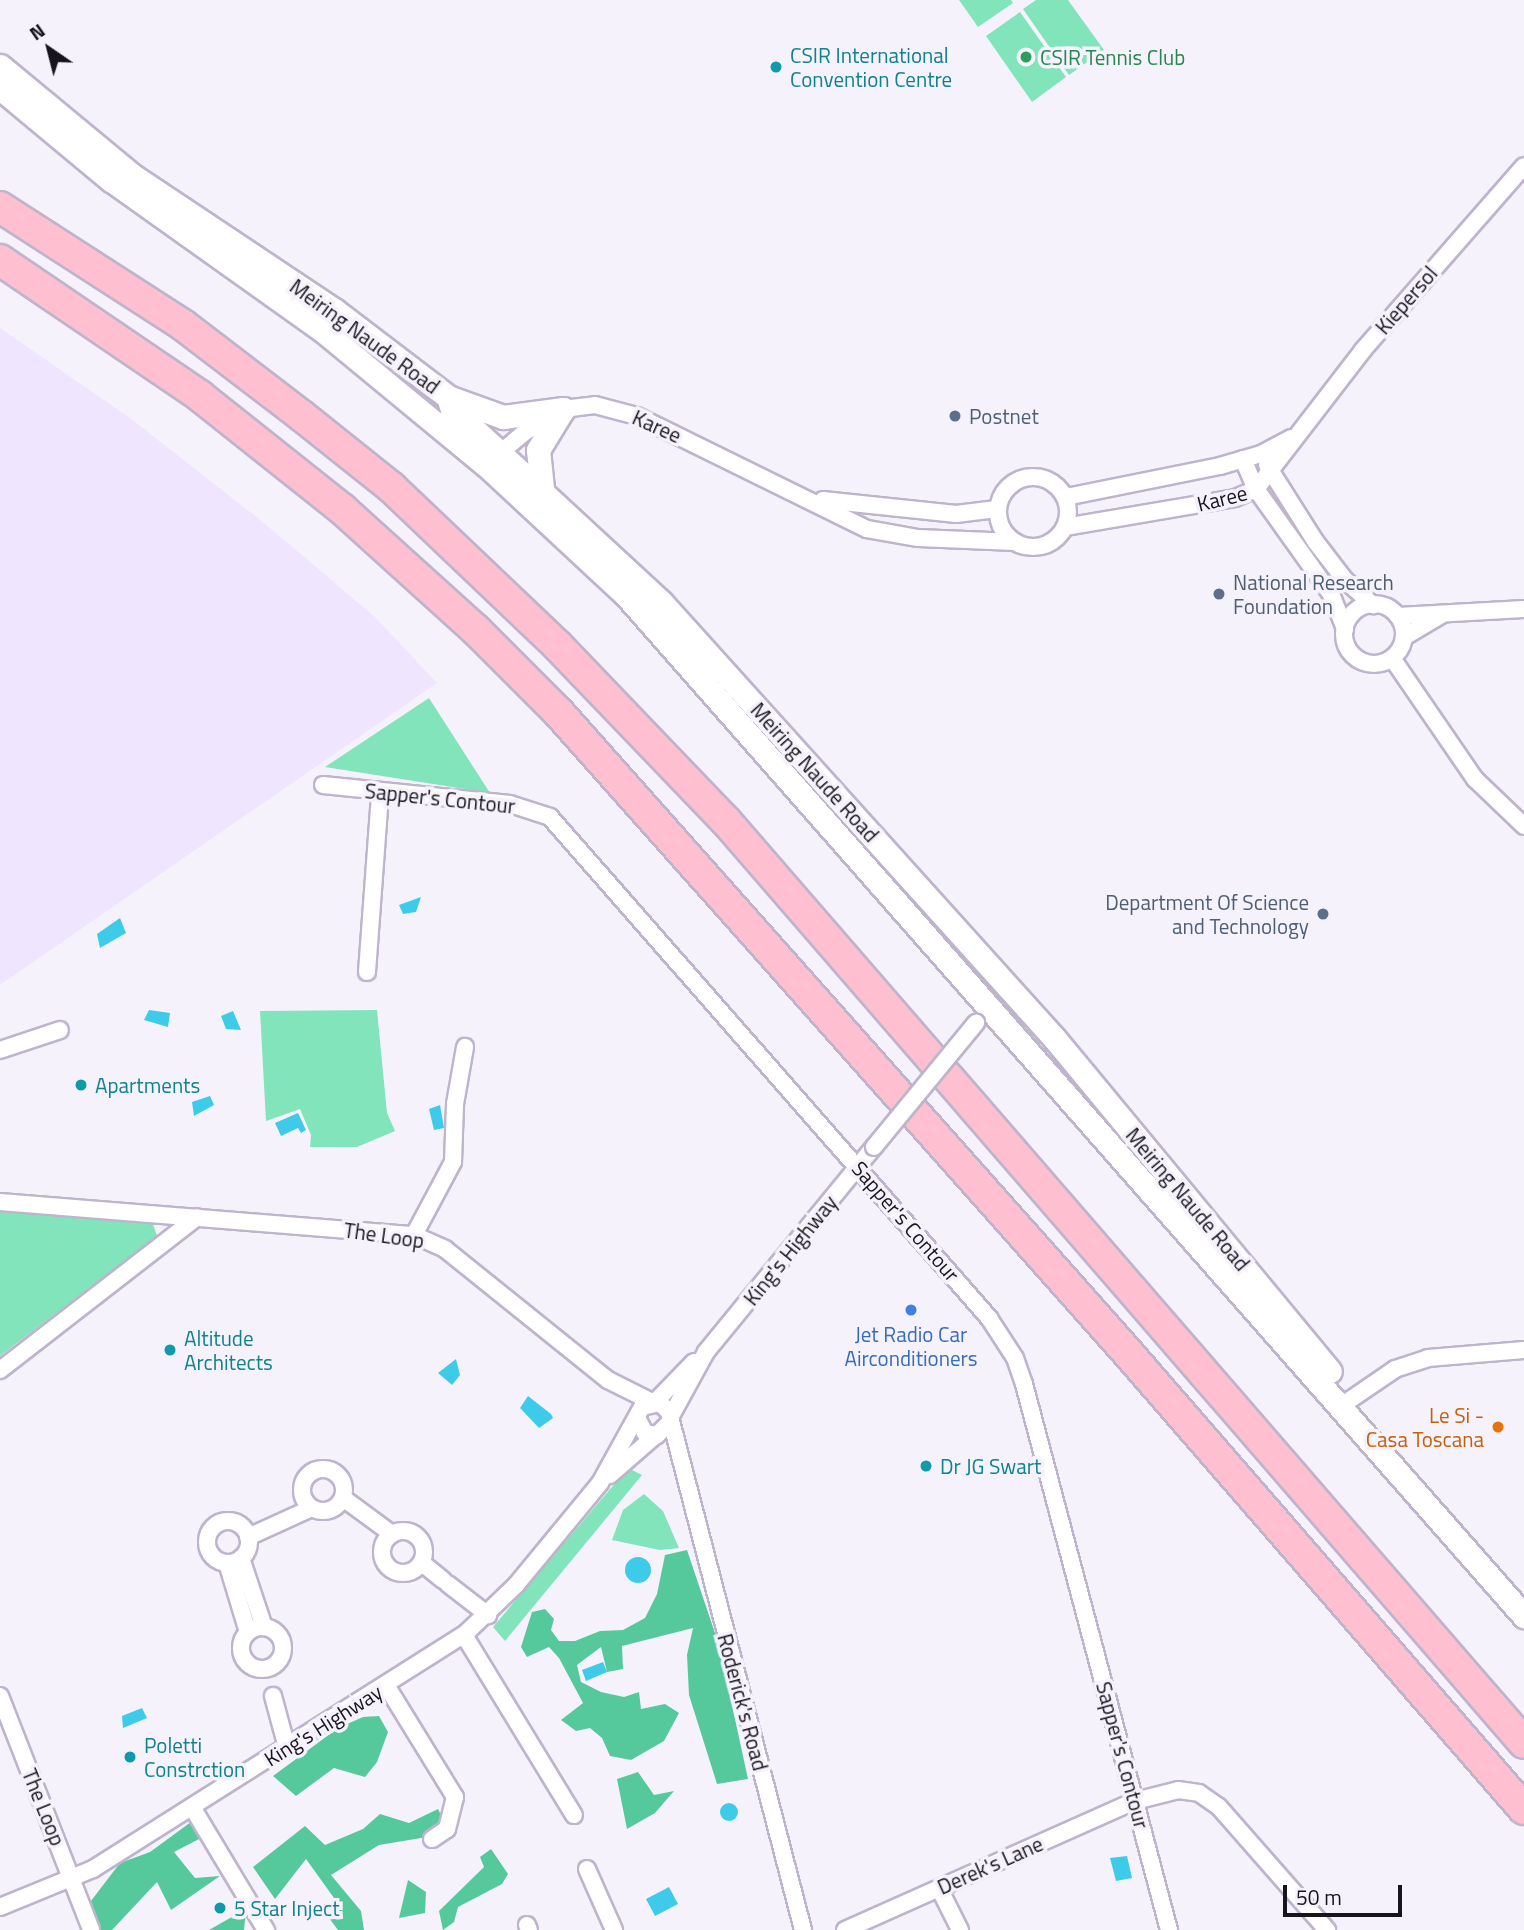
<!DOCTYPE html>
<html>
<head>
<meta charset="utf-8">
<style>
  body { margin:0 }
  #map { position:relative; width:1524px; height:1930px; overflow:hidden; background:#f6f2fc; font-family:"Titillium Web",sans-serif }
  div>[style] { position:absolute }
  [style*='--x'] { left:calc(var(--x)*1px); top:calc(var(--y)*1px); width:calc(var(--w)*1px); rotate:calc(var(--a)*1deg) }
  .built>* { inset:0; background:#f0e5fe }
  .green>* { inset:0; background:#81e4ba }
  .forest>* { inset:0; background:#56c99c }
  .water>* { inset:0; background:#3ecbea }
  .round { border-radius:50% }
  .roads { filter:drop-shadow(2px 0 #beb4cb) drop-shadow(-2px 0 #beb4cb) drop-shadow(0 2px #beb4cb) drop-shadow(0 -2px #beb4cb) }
  .street>* { height:16px; margin:-8px; padding:0 8px; transform-origin:8px; border-radius:8px; background:#fff }
  .street>.ring { margin:-8px; padding:0; box-sizing:content-box; background:none; border:16px solid #fff; border-radius:50% }
  .secondary>* { height:23px; margin:-11.5px; padding:0 11.5px; transform-origin:11.5px; border-radius:11.5px; background:#fff }
  .highway>* { height:30px; margin:-15px; padding:0 15px; transform-origin:15px; border-radius:15px; background:#fec0d0 }
  .bridges { filter:drop-shadow(2px 0 #beb4cb) drop-shadow(-2px 0 #beb4cb) drop-shadow(0 2px #beb4cb) drop-shadow(0 -2px #beb4cb) }
  .street-bridge>* { height:16px; margin:-8px; padding:0 8px; transform-origin:8px; border-radius:8px; background:#fff }
  .dots>* { width:19px; height:19px; translate:-50% -50%; box-sizing:border-box; border:4px solid #f6f2fc; border-radius:50% }
  span { translate:-50% -50%; white-space:nowrap; text-align:center; line-height:1.15; -webkit-text-stroke:7px #f6f2fc; paint-order:stroke }
  .culture-label { font-size:21px; color:#0d838f }
  .left { translate:0 -50%; text-align:left }
  .leisure-label { font-size:21px; color:#27864d }
  .street-label { font-size:21px; color:#18141c }
  .service-label { font-size:21px; color:#4e5e75 }
  .right { translate:-100% -50%; text-align:right }
  .shop-label { font-size:21px; color:#366cbe }
  .food-label { font-size:21px; color:#c56008 }
  .north { position:absolute; left:14px; top:14px; width:70px; height:70px; -webkit-text-stroke:5px #f6f2fc; paint-order:stroke; rotate:325deg; font-size:19px; font-weight:700; line-height:28px; text-align:center; color:#18141c }
  .north::after { content:''; display:block; margin:auto; width:24px; height:32px; background:#18141c; clip-path:polygon(50% 0,100% 100%,50% 72%,0 100%) }
  .scale { position:absolute; left:1283px; top:1885px; width:119px; height:32px; box-sizing:border-box; border:4px solid #18141c; border-top:0; padding-left:9px; font-size:21px; line-height:24px; white-space:nowrap; color:#18141c; -webkit-text-stroke:5px #f6f2fc; paint-order:stroke }
</style>
</head>
<body>
<div id="map">
  <div class="built">
    <div style="clip-path:polygon(0 328px,130px 418px,264px 523px,375px 617px,437px 683px,0 985px)"></div>
  </div>
  <div class="green">
    <div style="clip-path:polygon(959px 0,1011px 0,1013px 3px,978px 27px)"></div>
    <div style="clip-path:polygon(1036px 0,1068px 0,1104px 50px,1069px 75px,1023px 9px)"></div>
    <div style="clip-path:polygon(1020px 12px,1066px 77px,1032px 102px,986px 36px)"></div>
    <div style="clip-path:polygon(429px 698px,490px 793px,325px 767px)"></div>
    <div style="clip-path:polygon(377px 1010px,387px 1113px,395px 1131px,357px 1147px,310px 1147px,311px 1135px,300px 1109px,266px 1121px,260px 1011px)"></div>
    <div style="clip-path:polygon(0 1209px,152px 1221px,157px 1236px,0 1356px)"></div>
    <div style="clip-path:polygon(628px 1468px,642px 1475px,505px 1641px,493px 1627px)"></div>
    <div style="clip-path:polygon(644px 1494px,663px 1511px,679px 1548px,660px 1550px,612px 1540px,623px 1510px)"></div>
  </div>
  <div class="forest">
    <div style="clip-path:polygon(687px 1550px,719px 1645px,748px 1779px,717px 1784px,689px 1695px,687px 1655px,693px 1628px,622px 1646px,623px 1669px,607px 1672px,601px 1647px,577px 1665px,581px 1682px,601px 1692px,624px 1697px,639px 1692px,641px 1709px,665px 1704px,679px 1713px,664px 1741px,631px 1760px,610px 1756px,602px 1738px,590px 1728px,576px 1731px,561px 1720px,583px 1703px,559px 1658px,549px 1647px,527px 1657px,521px 1647px,532px 1612px,545px 1609px,554px 1619px,551px 1630px,559px 1641px,575px 1641px,600px 1631px,623px 1630px,645px 1618px,657px 1594px,665px 1555px)"></div>
    <div style="clip-path:polygon(379px 1716px,388px 1732px,377px 1762px,365px 1777px,334px 1768px,296px 1796px,273px 1776px,338px 1728px,363px 1717px)"></div>
    <div style="clip-path:polygon(638px 1772px,654px 1795px,674px 1791px,655px 1813px,627px 1829px,617px 1779px)"></div>
    <div style="clip-path:polygon(438px 1809px,445px 1823px,427px 1837px,379px 1845px,331px 1875px,361px 1911px,364px 1930px,338px 1930px,329px 1918px,334px 1898px,306px 1859px,275px 1899px,253px 1867px,305px 1826px,325px 1845px,363px 1829px,380px 1814px,409px 1823px)"></div>
    <div style="clip-path:polygon(191px 1822px,201px 1838px,174px 1852px,195px 1878px,220px 1876px,171px 1910px,157px 1882px,112px 1930px,96px 1930px,84px 1910px,120px 1863px,150px 1852px)"></div>
    <div style="clip-path:polygon(491px 1849px,508px 1874px,502px 1884px,458px 1907px,454px 1922px,443px 1930px,439px 1911px,484px 1867px,480px 1857px)"></div>
    <div style="clip-path:polygon(408px 1880px,426px 1892px,425px 1913px,399px 1918px)"></div>
    <div style="clip-path:polygon(246px 1911px,244px 1930px,209px 1930px,237px 1914px)"></div>
  </div>
  <div class="water">
    <div style="clip-path:polygon(421px 897px,416px 912px,403px 914px,399px 905px)"></div>
    <div style="clip-path:polygon(120px 918px,126px 933px,100px 948px,97px 934px)"></div>
    <div style="clip-path:polygon(149px 1010px,170px 1013px,168px 1027px,144px 1020px)"></div>
    <div style="clip-path:polygon(233px 1011px,241px 1030px,226px 1029px,221px 1016px)"></div>
    <div style="clip-path:polygon(210px 1096px,214px 1105px,194px 1116px,192px 1102px)"></div>
    <div style="clip-path:polygon(440px 1105px,444px 1128px,434px 1130px,429px 1109px)"></div>
    <div style="clip-path:polygon(298px 1113px,306px 1130px,301px 1133px,298px 1128px,281px 1136px,275px 1123px)"></div>
    <div style="clip-path:polygon(456px 1359px,460px 1375px,452px 1385px,438px 1373px)"></div>
    <div style="clip-path:polygon(528px 1396px,551px 1414px,553px 1418px,539px 1428px,520px 1408px)"></div>
    <div class="round" style="left:625px;top:1557px;width:26px;height:26px"></div>
    <div style="clip-path:polygon(603px 1662px,607px 1672px,586px 1681px,582px 1670px)"></div>
    <div style="clip-path:polygon(142px 1708px,147px 1718px,123px 1728px,122px 1716px)"></div>
    <div class="round" style="left:720px;top:1803px;width:18px;height:18px"></div>
    <div style="clip-path:polygon(1127px 1856px,1132px 1878px,1116px 1881px,1110px 1858px)"></div>
    <div style="clip-path:polygon(669px 1887px,678px 1904px,655px 1916px,646px 1899px)"></div>
  </div>
  <div class="roads">
    <div class="street">
      <div style="--x:493;--y:459;--w:42;--a:-40.2"></div>
      <div style="--x:525;--y:432;--w:44;--a:-31.2"></div>
      <div style="--x:563;--y:409;--w:32;--a:-7"></div>
      <div style="--x:595;--y:405;--w:43;--a:14.7"></div>
      <div style="--x:637;--y:416;--w:256;--a:26.2"></div>
      <div style="--x:867;--y:529;--w:52;--a:10"></div>
      <div style="--x:918;--y:538;--w:97;--a:2.4"></div>
      <div style="--x:1243;--y:459;--w:33;--a:67"></div>
      <div style="--x:1256;--y:489;--w:129;--a:54.5"></div>
      <div style="--x:1331;--y:594;--w:38;--a:68"></div>
      <div style="--x:1267;--y:465;--w:90;--a:57.7"></div>
      <div style="--x:1315;--y:541;--w:49;--a:52.4"></div>
      <div style="--x:1345;--y:580;--w:38;--a:42"></div>
      <div class="ring" style="left:998px;top:477px;width:54px;height:54px"></div>
      <div style="--x:1066;--y:497;--w:157;--a:-11.4"></div>
      <div style="--x:1220;--y:466;--w:43;--a:-16.3"></div>
      <div style="--x:1261;--y:454;--w:34;--a:-28"></div>
      <div style="--x:823;--y:500;--w:134;--a:6"></div>
      <div style="--x:956;--y:514;--w:41;--a:-7"></div>
      <div style="--x:1065;--y:527;--w:172;--a:-9.7"></div>
      <div style="--x:1235;--y:498;--w:23;--a:-23"></div>
      <div style="--x:1256;--y:489;--w:175;--a:-52.4"></div>
      <div style="--x:1363;--y:350;--w:244;--a:-48.8"></div>
      <div class="ring" style="left:1344px;top:604px;width:44px;height:44px"></div>
      <div style="--x:1398;--y:616;--w:126;--a:-3.2"></div>
      <div style="--x:1404;--y:637;--w:45;--a:-30.5"></div>
      <div style="--x:1392;--y:658;--w:147;--a:55.6"></div>
      <div style="--x:1475;--y:779;--w:68;--a:43.8"></div>
      <div style="--x:323;--y:785;--w:188;--a:5.8"></div>
      <div style="--x:510;--y:804;--w:42;--a:18"></div>
      <div style="--x:550;--y:817;--w:666;--a:48.77"></div>
      <div style="--x:989;--y:1318;--w:48;--a:57"></div>
      <div style="--x:1015;--y:1358;--w:28;--a:71"></div>
      <div style="--x:1024;--y:1384;--w:565;--a:75.13"></div>
      <div style="--x:367;--y:972;--w:179;--a:-85.8"></div>
      <div style="--x:0;--y:1050;--w:63;--a:-18.4"></div>
      <div style="--x:0;--y:1202;--w:415;--a:4.6"></div>
      <div style="--x:414;--y:1235;--w:34;--a:24"></div>
      <div style="--x:445;--y:1249;--w:209;--a:38.8"></div>
      <div style="--x:608;--y:1380;--w:49;--a:26.6"></div>
      <div style="--x:414;--y:1235;--w:83;--a:-61.9"></div>
      <div style="--x:453;--y:1162;--w:58;--a:-88"></div>
      <div style="--x:455;--y:1104;--w:58;--a:-80"></div>
      <div style="--x:0;--y:1370;--w:249;--a:-37.8"></div>
      <div style="--x:655;--y:1402;--w:56;--a:-45.7"></div>
      <div style="--x:1341;--y:1406;--w:65;--a:-34.4"></div>
      <div style="--x:1395;--y:1369;--w:35;--a:-18"></div>
      <div style="--x:1428;--y:1358;--w:96;--a:-4.8"></div>
      <div style="--x:671;--y:1416;--w:73;--a:-61.3"></div>
      <div style="--x:706;--y:1352;--w:265;--a:-50.7"></div>
      <div style="--x:671;--y:1421;--w:526;--a:75.46"></div>
      <div class="ring" style="left:302px;top:1469px;width:26px;height:26px"></div>
      <div style="--x:610;--y:1475;--w:61;--a:-41"></div>
      <div style="--x:343;--y:1498;--w:61;--a:36.3"></div>
      <div class="ring" style="left:207px;top:1521px;width:26px;height:26px"></div>
      <div class="ring" style="left:382px;top:1531px;width:26px;height:26px"></div>
      <div style="--x:248;--y:1537;--w:70;--a:-24.4"></div>
      <div style="--x:241;--y:1558;--w:73;--a:71.6"></div>
      <div style="--x:227;--y:1563;--w:72;--a:73.1"></div>
      <div style="--x:422;--y:1563;--w:27;--a:39"></div>
      <div style="--x:448;--y:1584;--w:51;--a:37.8"></div>
      <div class="ring" style="left:241px;top:1627px;width:26px;height:26px"></div>
      <div style="--x:464;--y:1635;--w:211;--a:58.6"></div>
      <div style="--x:386;--y:1685;--w:132;--a:58.4"></div>
      <div style="--x:455;--y:1797;--w:33;--a:104"></div>
      <div style="--x:447;--y:1829;--w:18;--a:146"></div>
      <div style="--x:0;--y:1696;--w:251;--a:68.7"></div>
      <div style="--x:273;--y:1696;--w:54;--a:74.9"></div>
      <div style="--x:192;--y:1807;--w:144;--a:59"></div>
      <div style="--x:587;--y:1869;--w:67;--a:66.1"></div>
      <div style="--x:939;--y:1888;--w:47;--a:63.4"></div>
      <div style="--x:0;--y:1907;--w:100;--a:-22.2"></div>
      <div style="--x:93;--y:1869;--w:441;--a:-32.3"></div>
      <div style="--x:466;--y:1633;--w:69;--a:-43.8"></div>
      <div style="--x:516;--y:1585;--w:132;--a:-50.5"></div>
      <div style="--x:600;--y:1483;--w:87;--a:-61.1"></div>
      <div style="--x:642;--y:1407;--w:18;--a:-13"></div>
      <div style="--x:660;--y:1403;--w:13;--a:45"></div>
      <div style="--x:669;--y:1412;--w:9;--a:77"></div>
      <div style="--x:671;--y:1421;--w:20;--a:135"></div>
      <div style="--x:657;--y:1435;--w:12;--a:-171"></div>
      <div style="--x:645;--y:1433;--w:15;--a:-118"></div>
      <div style="--x:527;--y:1925;--w:5;--a:68"></div>
      <div style="--x:845;--y:1930;--w:317;--a:-24"></div>
      <div style="--x:1135;--y:1801;--w:44;--a:-14.3"></div>
      <div style="--x:1178;--y:1790;--w:21;--a:8"></div>
      <div style="--x:1199;--y:1793;--w:24;--a:35"></div>
      <div style="--x:1219;--y:1807;--w:164;--a:48.7"></div>
    </div>
    <div class="secondary">
      <div style="--x:0;--y:66;--w:173;--a:39.6"></div>
      <div style="--x:133;--y:176;--w:242;--a:33.7"></div>
      <div style="--x:334;--y:310;--w:143;--a:37.3"></div>
      <div style="--x:448;--y:397;--w:59;--a:20"></div>
      <div style="--x:503;--y:417;--w:61;--a:-7.6"></div>
      <div style="--x:0;--y:88;--w:144;--a:39.7"></div>
      <div style="--x:111;--y:180;--w:259;--a:35.4"></div>
      <div style="--x:322;--y:330;--w:212;--a:39.5"></div>
      <div style="--x:486;--y:465;--w:191;--a:42.9"></div>
      <div style="--x:626;--y:595;--w:1360;--a:48.67"></div>
      <div style="--x:448;--y:397;--w:13;--a:72"></div>
      <div style="--x:452;--y:409;--w:284;--a:42.7"></div>
      <div style="--x:661;--y:602;--w:588;--a:47.96"></div>
      <div style="--x:1055;--y:1039;--w:431;--a:50.4"></div>
      <div style="--x:542;--y:488;--w:38;--a:-96"></div>
      <div style="--x:538;--y:450;--w:48;--a:-58.6"></div>
    </div>
    <div class="highway">
      <div style="--x:0;--y:207;--w:218;--a:32.8"></div>
      <div style="--x:183;--y:325;--w:150;--a:37.4"></div>
      <div style="--x:302;--y:416;--w:114;--a:38.6"></div>
      <div style="--x:391;--y:487;--w:229;--a:43.6"></div>
      <div style="--x:557;--y:645;--w:244;--a:46.2"></div>
      <div style="--x:726;--y:821;--w:1219;--a:49.12"></div>
      <div style="--x:0;--y:260;--w:242;--a:34.2"></div>
      <div style="--x:200;--y:396;--w:181;--a:38.5"></div>
      <div style="--x:342;--y:509;--w:181;--a:42.1"></div>
      <div style="--x:476;--y:630;--w:117;--a:45"></div>
      <div style="--x:559;--y:713;--w:856;--a:48.36"></div>
      <div style="--x:1128;--y:1353;--w:604;--a:49.03"></div>
    </div>
  </div>
  <div class="bridges">
    <div class="street-bridge">
      <div style="--x:874;--y:1147;--w:161;--a:-50.6"></div>
    </div>
  </div>
  <div class="dots">
    <div style="left:1026px;top:57px;background:#2e9e5b"></div>
    <div style="left:776px;top:67px;background:#0f9aa8"></div>
    <div style="left:955px;top:416px;background:#5c6f8a"></div>
    <div style="left:1219px;top:594px;background:#5c6f8a"></div>
    <div style="left:1323px;top:914px;background:#5c6f8a"></div>
    <div style="left:81px;top:1085px;background:#0f9aa8"></div>
    <div style="left:911px;top:1310px;background:#3f7fe0"></div>
    <div style="left:170px;top:1350px;background:#0f9aa8"></div>
    <div style="left:1498px;top:1427px;background:#e8710a"></div>
    <div style="left:926px;top:1466px;background:#0f9aa8"></div>
    <div style="left:130px;top:1757px;background:#0f9aa8"></div>
    <div style="left:220px;top:1908px;background:#0f9aa8"></div>
  </div>
  <div class="culture-label">
    <span class="left" style="left:790px;top:67px">CSIR International<br>Convention Centre</span>
    <span class="left" style="left:95px;top:1085px">Apartments</span>
    <span class="left" style="left:184px;top:1350px">Altitude<br>Architects</span>
    <span class="left" style="left:940px;top:1466px">Dr JG Swart</span>
    <span class="left" style="left:144px;top:1757px">Poletti<br>Constrction</span>
    <span class="left" style="left:234px;top:1908px">5 Star Inject</span>
  </div>
  <div class="leisure-label">
    <span class="left" style="left:1040px;top:57px">CSIR Tennis Club</span>
  </div>
  <div class="street-label">
    <span style="left:1406px;top:300px;rotate:-49deg">Kiepersol</span>
    <span style="left:365px;top:336px;rotate:36deg">Meiring Naude Road</span>
    <span style="left:657px;top:426px;rotate:24deg">Karee</span>
    <span style="left:1222px;top:498px;rotate:-14deg">Karee</span>
    <span style="left:815px;top:772px;rotate:48deg">Meiring Naude Road</span>
    <span style="left:440px;top:798px;rotate:6deg">Sapper's Contour</span>
    <span style="left:1188px;top:1199px;rotate:50deg">Meiring Naude Road</span>
    <span style="left:906px;top:1221px;rotate:49deg">Sapper's Contour</span>
    <span style="left:384px;top:1235px;rotate:8deg">The Loop</span>
    <span style="left:790px;top:1250px;rotate:-51deg">King's Highway</span>
    <span style="left:743px;top:1702px;rotate:75deg">Roderick's Road</span>
    <span style="left:323px;top:1725px;rotate:-32deg">King's Highway</span>
    <span style="left:1123px;top:1755px;rotate:75deg">Sapper's Contour</span>
    <span style="left:44px;top:1807px;rotate:68deg">The Loop</span>
    <span style="left:990px;top:1865px;rotate:-24deg">Derek's Lane</span>
  </div>
  <div class="service-label">
    <span class="left" style="left:969px;top:416px">Postnet</span>
    <span class="left" style="left:1233px;top:594px">National Research<br>Foundation</span>
    <span class="right" style="left:1309px;top:914px">Department Of Science<br>and Technology</span>
  </div>
  <div class="shop-label">
    <span style="left:911px;top:1346px">Jet Radio Car<br>Airconditioners</span>
  </div>
  <div class="food-label">
    <span class="right" style="left:1484px;top:1427px">Le Si -<br>Casa Toscana</span>
  </div>
  <div class="north">N</div>
  <div class="scale">50 m</div>
</div>
</body>
</html>
